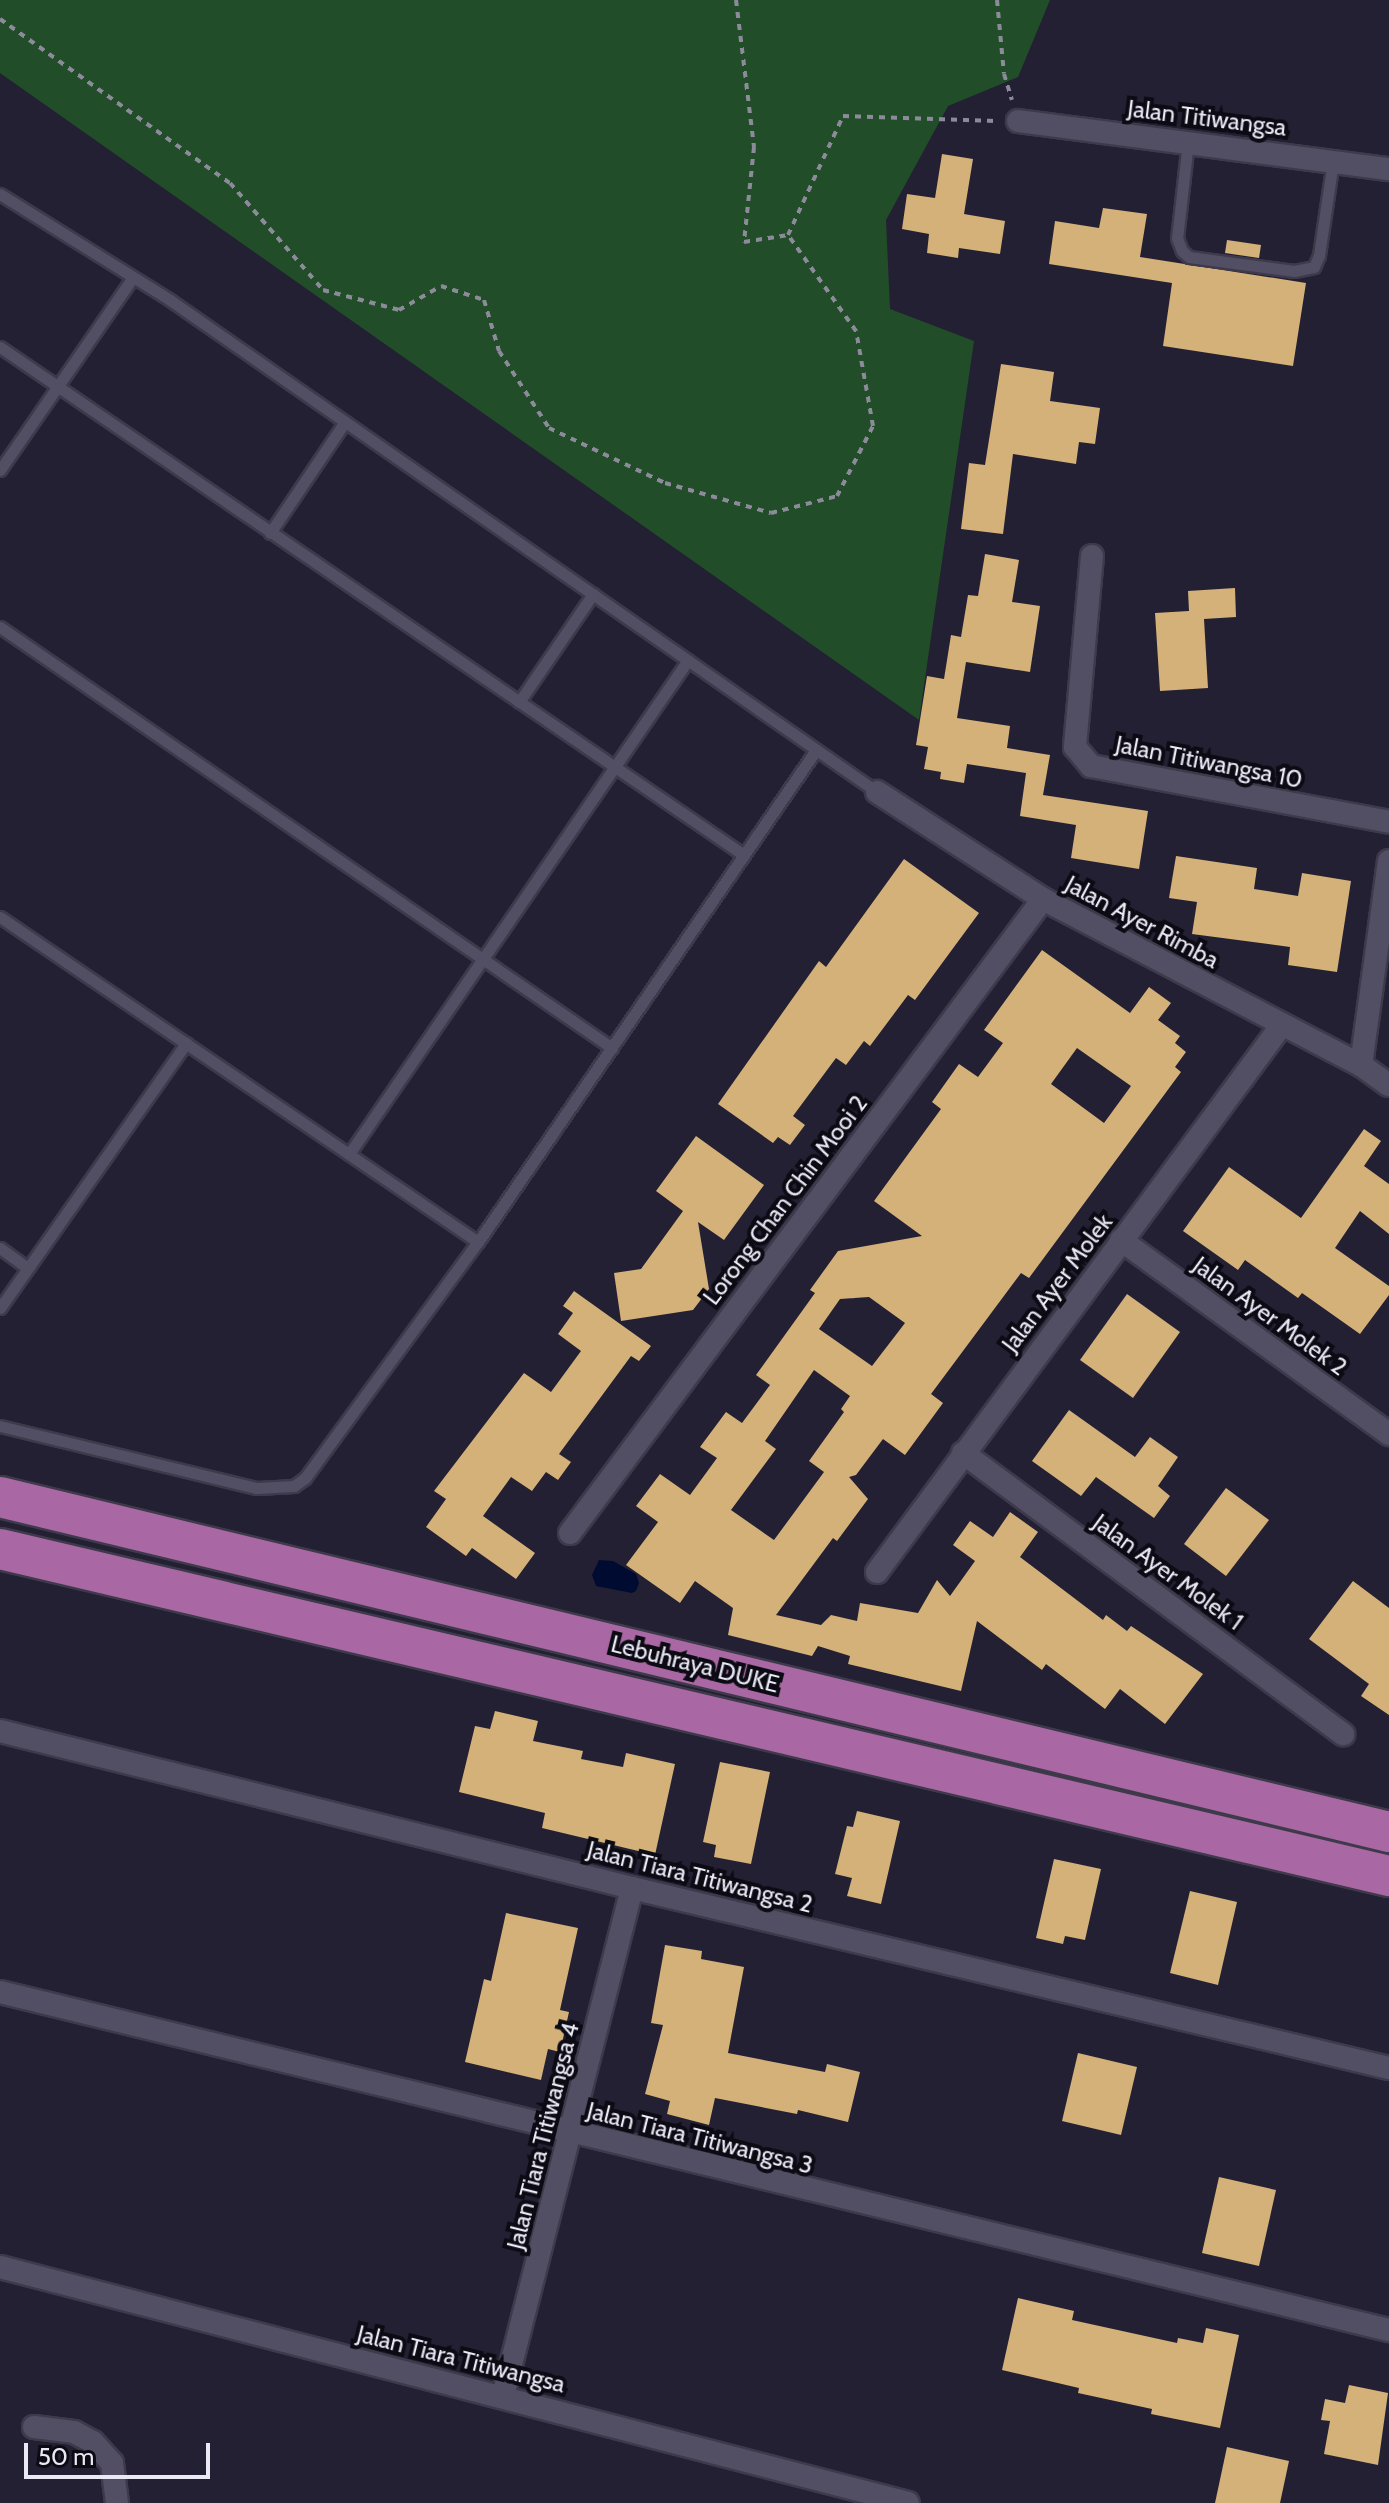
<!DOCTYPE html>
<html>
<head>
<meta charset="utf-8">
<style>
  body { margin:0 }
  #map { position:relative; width:1389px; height:2503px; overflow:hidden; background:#232034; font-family:Cabin,sans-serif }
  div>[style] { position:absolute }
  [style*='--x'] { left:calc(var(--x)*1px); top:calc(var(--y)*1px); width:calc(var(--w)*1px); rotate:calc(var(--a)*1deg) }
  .green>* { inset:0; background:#214e28 }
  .water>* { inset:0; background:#000b32 }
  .building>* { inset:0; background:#d3b179 }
  .path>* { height:4px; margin-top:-2px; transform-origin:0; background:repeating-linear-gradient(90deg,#8d8b9b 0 6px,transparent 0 12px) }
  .roads { filter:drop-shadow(2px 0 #3e3a4b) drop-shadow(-2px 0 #3e3a4b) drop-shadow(0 2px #3e3a4b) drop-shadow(0 -2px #3e3a4b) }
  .service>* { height:11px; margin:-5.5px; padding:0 5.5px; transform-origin:5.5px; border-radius:5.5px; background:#524f65 }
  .minor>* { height:22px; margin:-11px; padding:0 11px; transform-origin:11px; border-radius:11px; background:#524f65 }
  .motorway>* { height:40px; margin:-20px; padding:0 20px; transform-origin:20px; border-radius:20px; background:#a968a3 }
  span { translate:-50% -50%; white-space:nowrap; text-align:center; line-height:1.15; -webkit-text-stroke:8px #0c0b14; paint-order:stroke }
  .street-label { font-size:24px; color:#eae9f6 }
  .scale { position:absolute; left:24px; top:2443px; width:186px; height:36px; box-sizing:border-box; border:4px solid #eae9f6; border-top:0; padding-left:10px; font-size:24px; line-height:28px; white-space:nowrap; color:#eae9f6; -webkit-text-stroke:6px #0c0b14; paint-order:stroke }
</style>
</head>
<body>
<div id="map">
  <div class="green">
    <div style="clip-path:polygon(0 0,1050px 0,1018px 77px,948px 106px,886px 220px,890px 309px,974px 341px,919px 720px,0 73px)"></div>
  </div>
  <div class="water">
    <div style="clip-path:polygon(599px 1560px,613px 1561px,636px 1574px,639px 1583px,636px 1591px,632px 1593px,596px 1586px,592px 1575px)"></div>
  </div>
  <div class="building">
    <div style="clip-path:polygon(942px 154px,973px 159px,964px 214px,1005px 221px,1000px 254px,959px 248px,958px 258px,927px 253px,929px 234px,902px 229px,907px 194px,935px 198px)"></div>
    <div style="clip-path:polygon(1103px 208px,1147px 214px,1140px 257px,1306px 283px,1293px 366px,1163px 346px,1172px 283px,1049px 264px,1055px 221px,1099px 228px)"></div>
    <div style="clip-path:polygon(1227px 240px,1261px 245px,1259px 258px,1225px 253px)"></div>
    <div style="clip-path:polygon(1001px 364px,1054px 372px,1050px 401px,1100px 408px,1095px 444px,1079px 442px,1076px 464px,1013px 454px,1003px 534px,961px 529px,969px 463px,985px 465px)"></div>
    <div style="clip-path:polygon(985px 554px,1019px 560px,1012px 602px,1040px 606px,1030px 672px,966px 662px,957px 718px,1010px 726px,1007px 748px,1050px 755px,1043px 795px,1148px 811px,1139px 869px,1071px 858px,1076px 825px,1020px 816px,1026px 773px,967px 764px,964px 783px,940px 779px,941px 772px,924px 769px,928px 747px,916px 745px,927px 676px,944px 679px,951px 635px,961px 637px,968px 595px,978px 596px)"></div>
    <div style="clip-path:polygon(1235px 588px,1236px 617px,1204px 619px,1208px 688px,1160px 691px,1155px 613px,1189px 611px,1188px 591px)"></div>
    <div style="clip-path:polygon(1176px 856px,1257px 868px,1254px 889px,1298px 896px,1302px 873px,1351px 881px,1337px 972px,1288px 965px,1290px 947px,1192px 934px,1197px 902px,1169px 898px)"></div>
    <div style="clip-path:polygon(904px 859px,979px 913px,915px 1000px,908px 995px,870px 1046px,864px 1041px,846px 1065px,836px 1058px,793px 1116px,805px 1125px,790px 1145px,778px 1137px,773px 1143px,718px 1104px,819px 961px,826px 967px)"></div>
    <div style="clip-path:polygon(evenodd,1042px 950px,1130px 1013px,1149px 987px,1171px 1003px,1158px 1020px,1180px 1036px,1175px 1043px,1186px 1052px,1175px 1067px,1181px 1072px,1029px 1278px,1021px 1273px,931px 1394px,943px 1403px,905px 1455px,883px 1439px,856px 1475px,849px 1477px,868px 1499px,837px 1541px,833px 1538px,776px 1615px,821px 1625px,831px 1615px,857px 1621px,860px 1603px,918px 1613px,937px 1580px,950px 1596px,975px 1561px,953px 1545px,970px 1521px,993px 1537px,1010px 1512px,1038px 1532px,1020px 1557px,1103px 1620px,1106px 1615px,1127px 1631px,1131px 1626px,1203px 1674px,1165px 1724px,1120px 1689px,1105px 1709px,1046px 1664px,1042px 1670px,977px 1621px,961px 1691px,848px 1664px,850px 1656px,818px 1646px,812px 1656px,728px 1635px,733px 1608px,695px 1581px,680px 1603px,626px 1565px,658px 1522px,636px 1506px,660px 1474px,690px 1495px,717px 1458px,700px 1447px,726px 1412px,742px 1423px,770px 1385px,756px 1375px,815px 1293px,810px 1290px,838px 1251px,922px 1236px,874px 1201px,941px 1109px,932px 1102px,959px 1064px,978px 1077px,1003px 1043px,984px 1030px,1042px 950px,1077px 1048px,1131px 1086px,1104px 1123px,1051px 1084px,1077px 1048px,1042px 950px,869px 1297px,905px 1323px,872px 1366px,819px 1329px,840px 1299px,869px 1297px,1042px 950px,814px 1370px,850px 1396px,841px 1409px,844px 1412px,809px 1461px,824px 1472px,774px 1540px,731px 1510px,776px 1449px,765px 1441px,814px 1370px)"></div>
    <div style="clip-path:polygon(1364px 1129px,1381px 1141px,1364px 1166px,1389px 1184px,1389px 1234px,1360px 1211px,1335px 1248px,1389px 1286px,1389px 1295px,1360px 1334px,1302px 1293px,1298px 1298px,1245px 1260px,1238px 1270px,1183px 1231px,1229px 1167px,1301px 1218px)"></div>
    <div style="clip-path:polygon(696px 1136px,764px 1185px,724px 1240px,698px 1222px,709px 1289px,693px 1310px,621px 1321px,614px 1273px,641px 1269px,683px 1211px,656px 1191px)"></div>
    <div style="clip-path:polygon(574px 1291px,651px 1346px,639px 1361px,631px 1356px,559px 1454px,571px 1462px,558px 1480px,546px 1472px,532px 1491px,511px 1477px,483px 1516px,535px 1553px,516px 1579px,472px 1548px,466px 1556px,426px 1527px,446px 1499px,434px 1491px,524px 1373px,551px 1392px,581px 1351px,558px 1334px,573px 1313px,563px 1306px)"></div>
    <div style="clip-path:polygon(1127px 1294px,1180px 1332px,1133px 1398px,1080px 1360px)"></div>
    <div style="clip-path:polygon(1069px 1410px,1135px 1457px,1150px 1437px,1178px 1457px,1158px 1486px,1170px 1496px,1154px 1518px,1096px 1477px,1081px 1496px,1032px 1461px)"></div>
    <div style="clip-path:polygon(1226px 1488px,1269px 1520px,1226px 1576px,1184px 1544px)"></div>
    <div style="clip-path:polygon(1353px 1581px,1389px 1608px,1389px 1715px,1361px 1696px,1369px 1684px,1309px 1639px)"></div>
    <div style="clip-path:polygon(495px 1711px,538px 1721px,533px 1741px,583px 1751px,581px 1759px,623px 1767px,626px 1753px,675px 1764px,655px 1855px,542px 1828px,545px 1813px,459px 1792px,475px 1726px,490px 1729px)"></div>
    <div style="clip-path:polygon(720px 1762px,770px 1772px,751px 1864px,714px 1857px,716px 1845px,703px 1842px)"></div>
    <div style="clip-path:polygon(857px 1811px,900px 1821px,881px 1904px,847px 1896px,852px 1878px,835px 1874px,847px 1826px,853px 1827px)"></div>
    <div style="clip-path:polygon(1054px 1859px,1101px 1869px,1085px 1940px,1065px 1936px,1063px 1944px,1036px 1938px)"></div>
    <div style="clip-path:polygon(1190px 1891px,1237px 1902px,1218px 1985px,1170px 1973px)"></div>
    <div style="clip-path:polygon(506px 1913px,578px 1928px,560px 2010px,569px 2012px,560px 2052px,548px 2049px,541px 2080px,465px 2062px,484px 1979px,491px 1981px)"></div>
    <div style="clip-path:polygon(665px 1945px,702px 1951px,701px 1959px,744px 1967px,728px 2053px,825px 2072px,827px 2064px,860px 2072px,848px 2122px,798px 2110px,797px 2114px,715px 2098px,709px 2125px,667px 2114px,670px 2101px,645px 2094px,663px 2025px,651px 2023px)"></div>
    <div style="clip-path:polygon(1078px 2053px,1137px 2067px,1121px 2135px,1062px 2121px)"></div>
    <div style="clip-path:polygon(1219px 2177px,1276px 2190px,1259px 2266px,1202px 2253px)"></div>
    <div style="clip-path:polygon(1018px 2298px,1074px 2311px,1072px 2320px,1177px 2343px,1178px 2338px,1203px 2343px,1206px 2328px,1239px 2335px,1220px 2428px,1151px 2414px,1152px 2409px,1078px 2393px,1079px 2388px,1002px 2370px)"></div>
    <div style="clip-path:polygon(1349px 2385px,1388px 2393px,1378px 2465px,1324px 2454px,1330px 2421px,1321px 2420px,1325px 2399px,1345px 2403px)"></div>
    <div style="clip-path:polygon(1227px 2447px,1289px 2461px,1280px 2503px,1215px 2503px)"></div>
  </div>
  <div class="path">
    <div style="--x:736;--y:0;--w:148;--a:83"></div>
    <div style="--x:754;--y:147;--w:96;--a:96"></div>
    <div style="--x:744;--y:242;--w:45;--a:-9"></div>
    <div style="--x:997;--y:0;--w:74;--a:84.6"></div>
    <div style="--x:1004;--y:74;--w:27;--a:73"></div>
    <div style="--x:0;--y:19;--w:282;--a:35.5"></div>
    <div style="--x:230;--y:183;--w:142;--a:49"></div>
    <div style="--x:323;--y:290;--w:79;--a:14.7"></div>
    <div style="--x:399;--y:310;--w:48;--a:-29.7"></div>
    <div style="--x:441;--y:286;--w:45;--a:18"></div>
    <div style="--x:484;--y:300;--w:53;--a:73.6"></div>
    <div style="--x:499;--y:351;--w:92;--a:57"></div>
    <div style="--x:549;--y:428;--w:128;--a:25.4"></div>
    <div style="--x:665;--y:483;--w:110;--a:15.8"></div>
    <div style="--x:771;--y:513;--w:68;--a:-14.4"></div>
    <div style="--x:837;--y:496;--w:79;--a:-62.8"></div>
    <div style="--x:873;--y:426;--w:97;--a:-100.1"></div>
    <div style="--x:856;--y:331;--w:118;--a:-125.3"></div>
    <div style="--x:788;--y:235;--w:131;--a:-65.2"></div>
    <div style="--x:843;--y:116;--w:153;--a:1.9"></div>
  </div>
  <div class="roads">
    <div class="service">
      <div style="--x:1188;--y:142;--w:97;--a:96.5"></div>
      <div style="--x:1177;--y:238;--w:14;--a:69"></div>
      <div style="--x:1182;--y:251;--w:9;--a:41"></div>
      <div style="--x:1189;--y:257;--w:106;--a:7.6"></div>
      <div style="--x:1294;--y:271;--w:20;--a:-11"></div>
      <div style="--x:1314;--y:267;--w:13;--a:-67"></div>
      <div style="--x:1319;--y:255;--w:95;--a:-81.5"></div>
      <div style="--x:0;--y:194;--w:200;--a:31.9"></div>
      <div style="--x:170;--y:300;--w:861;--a:34.83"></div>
      <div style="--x:0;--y:347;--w:901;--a:34.33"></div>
      <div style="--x:0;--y:470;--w:234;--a:-55.4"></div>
      <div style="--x:270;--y:533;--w:134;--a:-56"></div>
      <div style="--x:0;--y:627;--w:743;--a:34.52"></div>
      <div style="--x:519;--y:702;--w:131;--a:-55.6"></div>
      <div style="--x:0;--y:917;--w:578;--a:34.21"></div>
      <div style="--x:349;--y:1154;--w:599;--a:-55.54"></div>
      <div style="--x:0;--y:1248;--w:34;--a:36"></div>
      <div style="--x:0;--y:1308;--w:324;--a:-54.9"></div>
      <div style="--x:0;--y:1426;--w:264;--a:13.6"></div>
      <div style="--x:257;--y:1488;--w:37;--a:-3"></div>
      <div style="--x:294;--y:1486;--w:14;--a:-36"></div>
      <div style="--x:305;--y:1478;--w:293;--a:-53.8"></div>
      <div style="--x:478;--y:1242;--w:597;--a:-55.51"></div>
    </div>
    <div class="minor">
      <div style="--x:1018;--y:121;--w:374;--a:7.4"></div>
      <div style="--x:1092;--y:556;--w:192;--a:95.1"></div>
      <div style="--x:1075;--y:747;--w:25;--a:50"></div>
      <div style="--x:1091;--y:766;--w:303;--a:10.6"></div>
      <div style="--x:877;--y:792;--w:197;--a:32.8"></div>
      <div style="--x:1043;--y:899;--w:359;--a:27.6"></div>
      <div style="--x:1361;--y:1065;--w:34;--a:36"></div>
      <div style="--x:1361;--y:1065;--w:206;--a:-82.2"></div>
      <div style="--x:1121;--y:1240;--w:331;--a:35.9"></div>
      <div style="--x:963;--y:1453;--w:473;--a:36.5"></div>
      <div style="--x:570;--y:1533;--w:791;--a:-53.27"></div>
      <div style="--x:877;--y:1572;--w:679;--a:-53.5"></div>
      <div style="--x:0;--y:1731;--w:651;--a:13.95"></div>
      <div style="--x:632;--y:1888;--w:778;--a:13.38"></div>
      <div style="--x:0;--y:1992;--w:1430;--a:13.68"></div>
      <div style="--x:0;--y:2267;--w:938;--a:14.57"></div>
      <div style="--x:503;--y:2396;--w:524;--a:-75.75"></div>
      <div style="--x:34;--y:2427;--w:40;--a:7.1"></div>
      <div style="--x:74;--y:2432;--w:21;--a:28"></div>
      <div style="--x:93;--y:2442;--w:28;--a:48"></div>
      <div style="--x:112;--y:2463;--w:40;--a:82.9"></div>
    </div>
    <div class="motorway">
      <div style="--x:0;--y:1497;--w:1429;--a:13.56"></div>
      <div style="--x:0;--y:1549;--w:1427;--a:13.25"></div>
    </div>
  </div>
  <div class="street-label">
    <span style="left:1207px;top:118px;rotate:7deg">Jalan Titiwangsa</span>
    <span style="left:1209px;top:762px;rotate:11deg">Jalan Titiwangsa 10</span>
    <span style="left:1142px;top:922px;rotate:28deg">Jalan Ayer Rimba</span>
    <span style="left:785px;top:1200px;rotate:-53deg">Lorong Chan Chin Mooi 2</span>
    <span style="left:1057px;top:1283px;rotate:-53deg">Jalan Ayer Molek</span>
    <span style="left:1270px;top:1316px;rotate:36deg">Jalan Ayer Molek 2</span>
    <span style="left:1168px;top:1572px;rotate:36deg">Jalan Ayer Molek 1</span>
    <span style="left:695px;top:1664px;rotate:14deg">Lebuhraya DUKE</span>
    <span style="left:700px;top:1877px;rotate:14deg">Jalan Tiara Titiwangsa 2</span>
    <span style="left:543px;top:2136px;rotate:-76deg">Jalan Tiara Titiwangsa 4</span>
    <span style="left:700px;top:2138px;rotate:14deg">Jalan Tiara Titiwangsa 3</span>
    <span style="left:461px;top:2359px;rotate:14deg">Jalan Tiara Titiwangsa</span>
  </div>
  <div class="scale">50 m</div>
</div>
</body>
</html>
